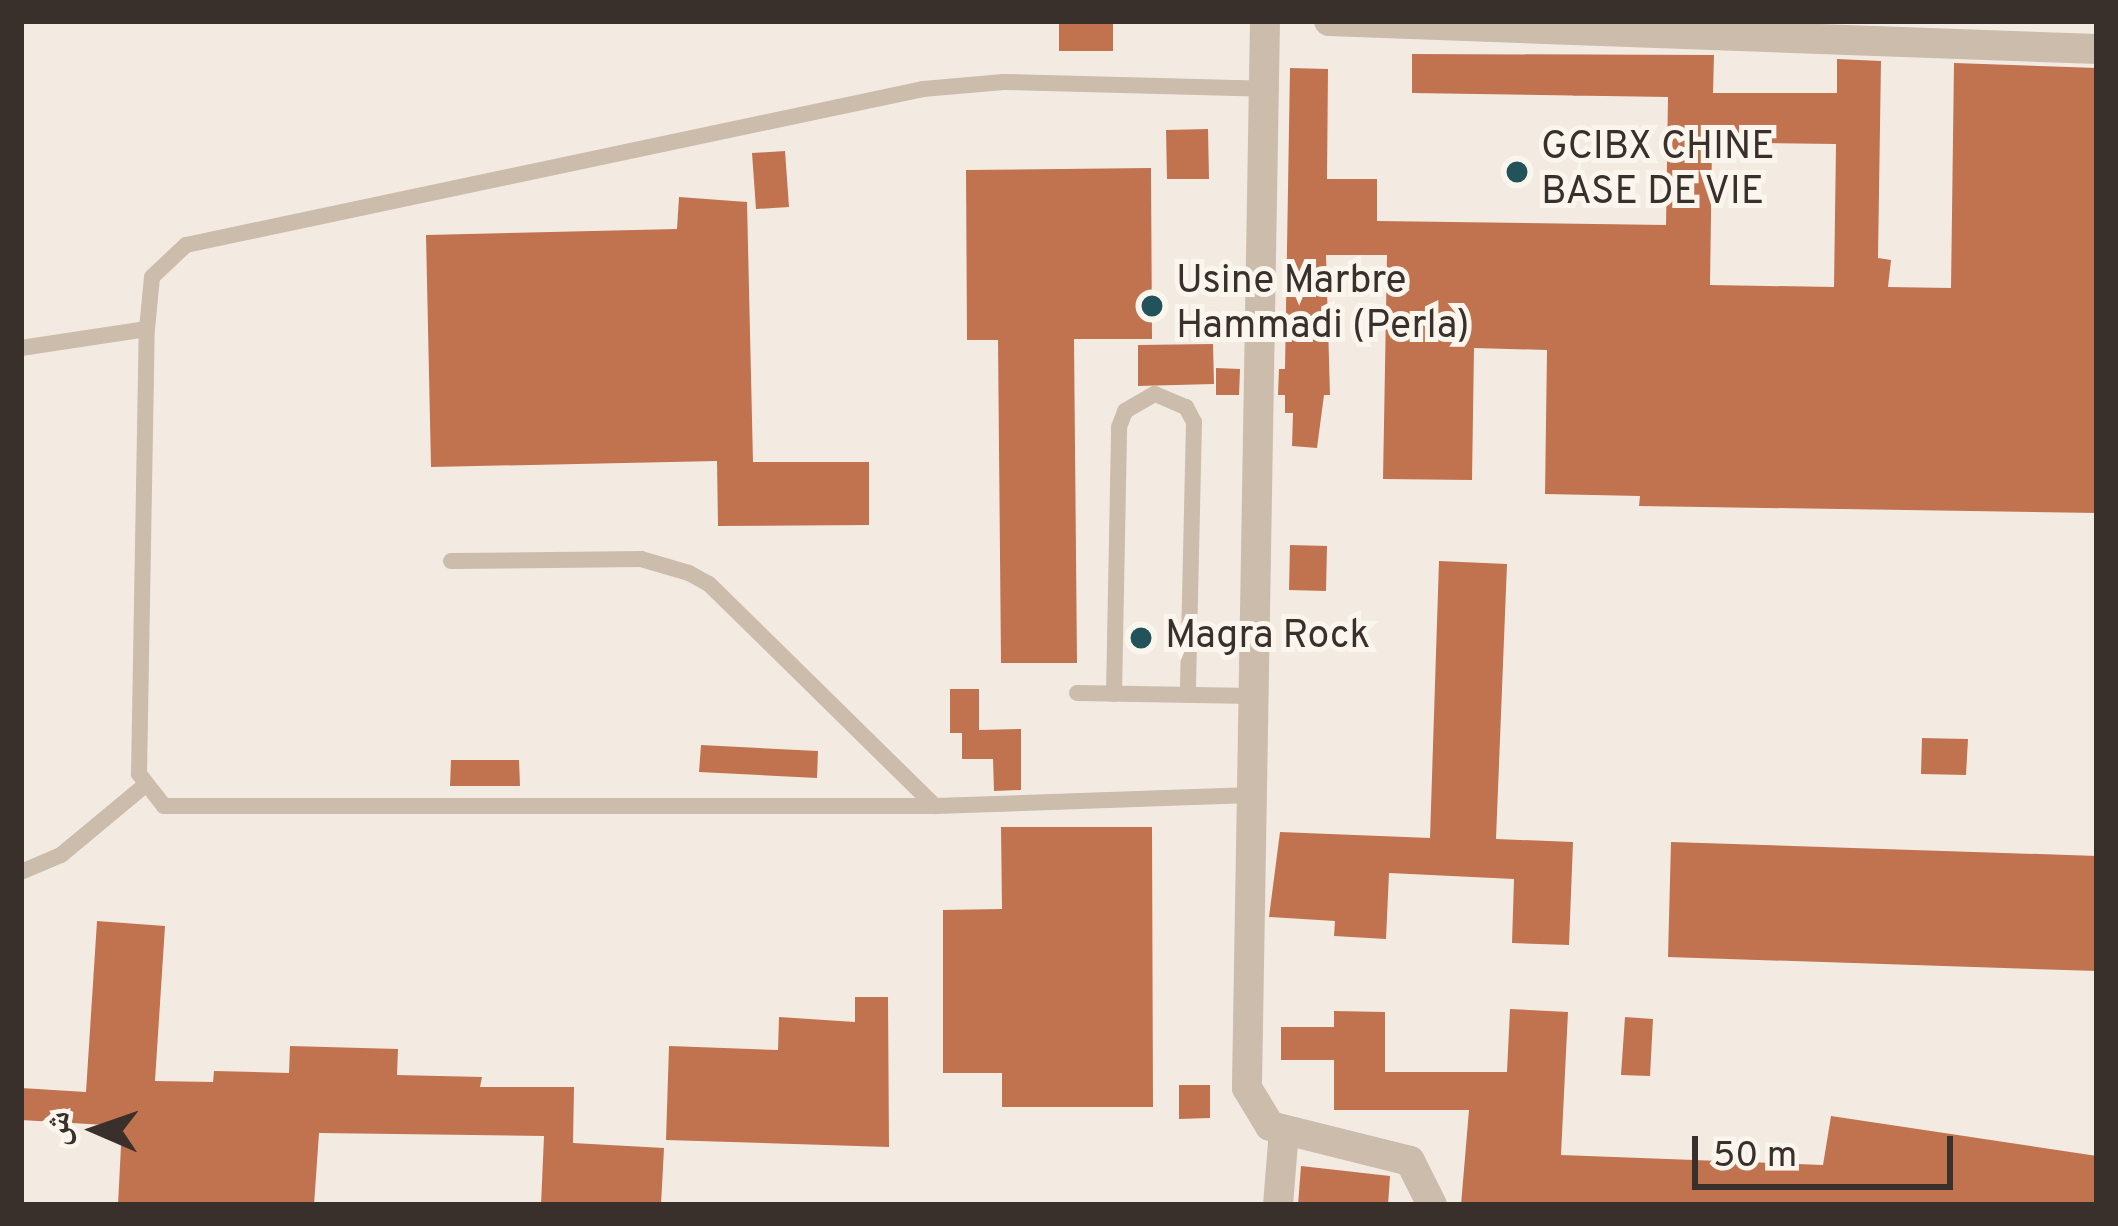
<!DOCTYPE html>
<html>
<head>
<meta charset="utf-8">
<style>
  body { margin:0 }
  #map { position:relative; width:2118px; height:1226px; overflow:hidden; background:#f3ebe1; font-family:Overpass,"Noto Naskh Arabic",sans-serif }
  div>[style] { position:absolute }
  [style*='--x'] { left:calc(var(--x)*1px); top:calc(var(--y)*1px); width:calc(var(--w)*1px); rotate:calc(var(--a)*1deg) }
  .building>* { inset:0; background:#c17350 }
  .lane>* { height:16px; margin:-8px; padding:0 8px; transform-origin:8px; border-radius:8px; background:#cbbcac }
  .street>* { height:30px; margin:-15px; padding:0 15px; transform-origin:15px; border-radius:15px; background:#cbbcac }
  .dots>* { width:33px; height:33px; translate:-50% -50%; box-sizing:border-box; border:6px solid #faf5ed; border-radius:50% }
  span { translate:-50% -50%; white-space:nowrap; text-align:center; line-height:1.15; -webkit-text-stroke:10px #faf5ed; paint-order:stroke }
  .poi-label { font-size:39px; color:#39302b }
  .left { translate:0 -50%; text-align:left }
  .frame { position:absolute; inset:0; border:24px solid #39302b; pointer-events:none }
  .north { position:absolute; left:36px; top:1070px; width:120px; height:120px; -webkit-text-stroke:9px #faf5ed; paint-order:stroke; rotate:272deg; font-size:33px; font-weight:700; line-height:48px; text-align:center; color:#39302b }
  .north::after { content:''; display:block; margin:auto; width:42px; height:54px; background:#39302b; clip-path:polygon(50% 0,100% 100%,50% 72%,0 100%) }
  .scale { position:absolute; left:1692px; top:1136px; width:261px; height:54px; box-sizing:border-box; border:6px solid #39302b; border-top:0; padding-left:15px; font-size:36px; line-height:42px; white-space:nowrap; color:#39302b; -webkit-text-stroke:9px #faf5ed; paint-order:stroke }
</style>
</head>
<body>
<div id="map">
  <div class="building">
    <div style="clip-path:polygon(1059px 21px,1113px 21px,1113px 51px,1059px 51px)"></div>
    <div style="clip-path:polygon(evenodd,1412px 54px,1714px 55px,1713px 93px,1837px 93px,1837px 59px,1881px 61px,1878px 258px,1891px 260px,1888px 287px,1951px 288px,1954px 63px,2097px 68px,2097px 513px,1639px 506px,1640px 496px,1545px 494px,1547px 350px,1474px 348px,1472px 480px,1383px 479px,1387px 255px,1326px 255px,1330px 395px,1324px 395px,1317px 448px,1292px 446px,1293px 413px,1285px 413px,1285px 395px,1278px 395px,1279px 369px,1285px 369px,1290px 68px,1328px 69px,1327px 179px,1377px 179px,1377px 221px,1666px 225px,1668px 97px,1412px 93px,1412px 54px,1756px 143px,1836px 144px,1834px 287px,1710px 285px,1712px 147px,1756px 143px)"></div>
    <div style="clip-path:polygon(1208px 129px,1209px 179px,1167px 179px,1166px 130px)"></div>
    <div style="clip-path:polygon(785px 151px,789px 207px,756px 209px,752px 153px)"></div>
    <div style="clip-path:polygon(1151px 168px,1152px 339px,1074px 339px,1077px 663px,1001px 663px,998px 340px,967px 340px,966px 170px)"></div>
    <div style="clip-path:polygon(679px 197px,747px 202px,753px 462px,869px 462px,869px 525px,718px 526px,717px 461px,431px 467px,426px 235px,677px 229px)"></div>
    <div style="clip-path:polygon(1213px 344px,1214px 384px,1138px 386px,1138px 345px)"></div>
    <div style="clip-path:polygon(1216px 368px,1240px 369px,1239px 395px,1216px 395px)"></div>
    <div style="clip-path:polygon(1290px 545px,1327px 546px,1326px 591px,1289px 590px)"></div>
    <div style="clip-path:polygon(1439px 561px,1507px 564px,1496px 839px,1573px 842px,1569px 945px,1512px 943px,1514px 879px,1389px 873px,1386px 939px,1334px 936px,1335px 921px,1269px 917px,1280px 832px,1430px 838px)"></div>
    <div style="clip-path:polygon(950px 689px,979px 689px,979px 730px,1021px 729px,1021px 790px,994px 791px,993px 759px,962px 759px,962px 733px,950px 733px)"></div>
    <div style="clip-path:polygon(1922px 738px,1968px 739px,1966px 775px,1921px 774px)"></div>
    <div style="clip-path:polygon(701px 745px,818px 751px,817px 778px,699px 772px)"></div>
    <div style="clip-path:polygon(451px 760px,519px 760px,520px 786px,450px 786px)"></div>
    <div style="clip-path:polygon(1001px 827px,1152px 827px,1153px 1107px,1002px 1107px,1002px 1073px,943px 1073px,943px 910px,1002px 909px)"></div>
    <div style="clip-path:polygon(1671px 842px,2097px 856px,2097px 971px,1668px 957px)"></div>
    <div style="clip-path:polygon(97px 921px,165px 926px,155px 1081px,213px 1082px,214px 1071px,289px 1073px,290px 1046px,398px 1049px,397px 1075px,482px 1077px,480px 1087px,574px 1087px,573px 1143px,664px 1148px,661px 1205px,541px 1205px,544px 1136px,319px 1133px,314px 1205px,118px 1205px,122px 1126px,21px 1120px,21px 1088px,86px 1092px)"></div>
    <div style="clip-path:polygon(855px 997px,888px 997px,889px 1147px,666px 1140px,669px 1046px,778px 1050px,779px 1017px,855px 1022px)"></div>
    <div style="clip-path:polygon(1510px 1009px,1568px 1012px,1561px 1155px,1823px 1165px,1831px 1116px,2097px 1156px,2097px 1205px,1461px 1205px,1469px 1110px,1334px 1110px,1334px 1060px,1281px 1060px,1281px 1027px,1334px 1027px,1334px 1011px,1385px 1012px,1385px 1072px,1507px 1072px)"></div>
    <div style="clip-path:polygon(1625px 1017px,1653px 1019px,1650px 1076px,1621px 1075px)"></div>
    <div style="clip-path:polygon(1179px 1085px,1210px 1085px,1210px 1118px,1179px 1119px)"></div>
    <div style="clip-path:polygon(1301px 1166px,1390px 1176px,1388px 1205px,1298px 1205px)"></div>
  </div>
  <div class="lane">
    <div style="--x:21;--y:348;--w:127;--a:-8.6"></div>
    <div style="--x:451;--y:561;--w:190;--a:-0.6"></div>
    <div style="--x:641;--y:559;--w:50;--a:16.3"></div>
    <div style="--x:689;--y:573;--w:23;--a:29"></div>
    <div style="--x:709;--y:584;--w:317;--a:44.5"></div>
    <div style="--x:1077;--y:693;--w:176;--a:1"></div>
    <div style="--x:1114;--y:694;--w:267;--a:-88.9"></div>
    <div style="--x:1119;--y:427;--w:17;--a:-69"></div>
    <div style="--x:1125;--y:411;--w:34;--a:-30"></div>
    <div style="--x:1155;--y:394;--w:34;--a:23"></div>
    <div style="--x:1186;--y:407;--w:17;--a:62"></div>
    <div style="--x:1194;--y:422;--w:272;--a:91.3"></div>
    <div style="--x:1251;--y:795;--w:316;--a:178"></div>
    <div style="--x:935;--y:806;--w:771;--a:180"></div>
    <div style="--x:164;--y:806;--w:41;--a:-128"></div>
    <div style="--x:139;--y:774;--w:445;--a:-89"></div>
    <div style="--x:147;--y:329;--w:52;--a:-84.5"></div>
    <div style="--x:152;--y:277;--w:47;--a:-43.3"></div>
    <div style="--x:186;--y:245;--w:753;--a:-11.95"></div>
    <div style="--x:923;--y:89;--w:81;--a:-4.9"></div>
    <div style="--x:1004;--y:82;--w:260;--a:1.5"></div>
    <div style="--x:21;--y:872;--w:43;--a:-23"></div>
    <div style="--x:61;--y:855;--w:107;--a:-39.7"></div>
  </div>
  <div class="street">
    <div style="--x:1265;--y:21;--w:1067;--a:90.97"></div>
    <div style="--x:1247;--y:1088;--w:44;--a:58.8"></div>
    <div style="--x:1270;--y:1126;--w:144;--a:14"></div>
    <div style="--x:1410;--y:1161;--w:49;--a:63.4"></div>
    <div style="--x:1329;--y:21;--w:769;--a:2.09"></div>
    <div style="--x:1278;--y:1205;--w:74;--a:-85.4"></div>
  </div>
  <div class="dots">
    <div style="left:1517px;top:172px;background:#22525a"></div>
    <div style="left:1152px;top:306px;background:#22525a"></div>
    <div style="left:1141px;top:638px;background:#22525a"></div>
  </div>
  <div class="poi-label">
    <span class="left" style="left:1541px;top:172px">GCIBX CHINE<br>BASE DE VIE</span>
    <span class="left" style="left:1176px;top:306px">Usine Marbre<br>Hammadi (Perla)</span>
    <span class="left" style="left:1165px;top:638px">Magra Rock</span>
  </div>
  <div class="frame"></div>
  <div class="north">ش</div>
  <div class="scale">50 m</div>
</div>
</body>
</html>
